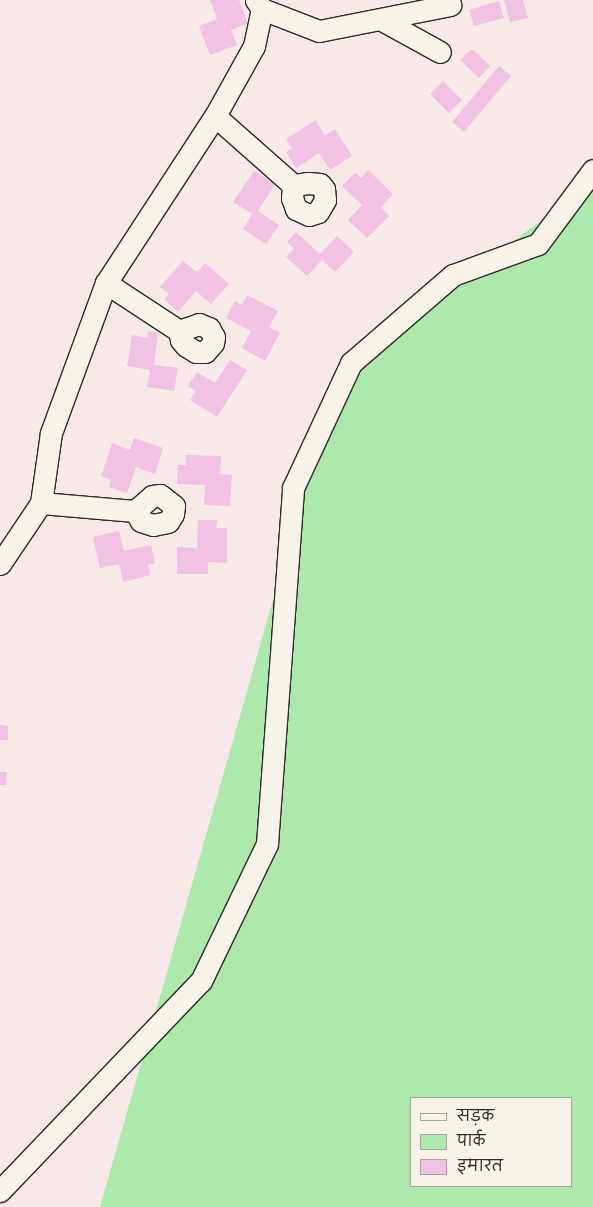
<!DOCTYPE html>
<html>
<head>
<meta charset="utf-8">
<style>
  body { margin:0 }
  #map { position:relative; width:593px; height:1207px; overflow:hidden; background:#f6e9e7; font-family:"Playpen Sans","Playpen Sans Deva",sans-serif }
  div>[style] { position:absolute }
  [style*='--x'] { left:calc(var(--x)*1px); top:calc(var(--y)*1px); width:calc(var(--w)*1px); rotate:calc(var(--a)*1deg) }
  .green>* { inset:0; background:#ade8ac }
  .building>* { inset:0; background:#f1c2e4 }
  .roads { filter:drop-shadow(1px 0 #2b2b2b) drop-shadow(-1px 0 #2b2b2b) drop-shadow(0 1px #2b2b2b) drop-shadow(0 -1px #2b2b2b) }
  .minor>* { height:21px; margin:-10.5px; padding:0 10.5px; transform-origin:10.5px; border-radius:10.5px; background:#f7f3e8 }
  span { translate:-50% -50%; white-space:nowrap; text-align:center; line-height:1.15; -webkit-text-stroke:4px #f7f3e8; paint-order:stroke }
  .legend { position:absolute; left:410px; top:1097px; width:162px; height:90px; box-sizing:border-box; background:#f7f3e8; border:1px solid #a5a39c; margin:0; padding:6px 9px; list-style:none; font-size:15px; color:#2b2b2b }
  .legend li { display:flex; align-items:center; gap:10px; height:25px }
  .legend b { width:25px; border:1px solid #a5a39c }
</style>
</head>
<body>
<div id="map">
  <div class="green">
    <div style="clip-path:polygon(evenodd,593px 182px,593px 1207px,100px 1207px,338px 372px,593px 182px,412px 1098px,572px 1098px,572px 1186px,412px 1186px,412px 1098px)"></div>
  </div>
  <div class="building">
    <div style="clip-path:polygon(210px 0,239px 0,248px 23px,231px 30px,237px 45px,210px 55px,199px 26px,217px 19px)"></div>
    <div style="clip-path:polygon(504px 0,523px 0,528px 18px,510px 22px)"></div>
    <div style="clip-path:polygon(499px 1px,504px 18px,474px 26px,469px 10px)"></div>
    <div style="clip-path:polygon(472px 49px,490px 66px,479px 78px,460px 60px)"></div>
    <div style="clip-path:polygon(499px 66px,511px 76px,464px 132px,452px 122px)"></div>
    <div style="clip-path:polygon(443px 81px,462px 100px,449px 113px,430px 94px)"></div>
    <div style="clip-path:polygon(316px 120px,325px 136px,335px 129px,352px 156px,330px 170px,319px 153px,296px 168px,286px 152px,292px 148px,286px 139px)"></div>
    <div style="clip-path:polygon(368px 170px,393px 194px,381px 207px,389px 216px,367px 238px,348px 220px,362px 205px,342px 186px,355px 173px,361px 178px)"></div>
    <div style="clip-path:polygon(254px 171px,275px 184px,258px 211px,279px 225px,266px 244px,243px 229px,252px 214px,233px 202px)"></div>
    <div style="clip-path:polygon(296px 232px,320px 254px,337px 236px,354px 252px,335px 272px,322px 260px,307px 276px,286px 257px,294px 249px,287px 242px)"></div>
    <div style="clip-path:polygon(183px 261px,197px 272px,205px 263px,229px 284px,211px 304px,196px 291px,178px 312px,164px 299px,169px 294px,160px 287px)"></div>
    <div style="clip-path:polygon(247px 295px,278px 311px,269px 327px,280px 333px,265px 361px,242px 348px,251px 331px,226px 318px,235px 301px,242px 305px)"></div>
    <div style="clip-path:polygon(148px 331px,158px 333px,154px 365px,178px 368px,174px 391px,147px 387px,150px 370px,127px 366px,132px 335px,147px 338px)"></div>
    <div style="clip-path:polygon(230px 360px,247px 370px,217px 417px,190px 400px,196px 391px,188px 386px,197px 372px,215px 383px)"></div>
    <div style="clip-path:polygon(134px 438px,163px 448px,155px 474px,136px 467px,127px 493px,109px 487px,111px 480px,101px 476px,112px 443px,130px 450px)"></div>
    <div style="clip-path:polygon(186px 455px,221px 456px,220px 474px,232px 475px,230px 506px,204px 505px,205px 485px,177px 484px,178px 465px,186px 465px)"></div>
    <div style="clip-path:polygon(198px 520px,217px 520px,216px 528px,227px 528px,227px 563px,208px 562px,208px 574px,177px 574px,177px 547px,197px 548px)"></div>
    <div style="clip-path:polygon(119px 531px,124px 551px,151px 545px,155px 563px,148px 565px,150px 575px,123px 582px,119px 564px,100px 568px,93px 537px)"></div>
    <div style="clip-path:polygon(0 725px,8px 726px,8px 740px,0 740px)"></div>
    <div style="clip-path:polygon(0 772px,7px 772px,6px 785px,0 785px)"></div>
  </div>
  <div class="roads">
    <div class="minor">
      <div style="--x:262;--y:9;--w:61;--a:21.1"></div>
      <div style="--x:319;--y:31;--w:134;--a:-11.2"></div>
      <div style="--x:382;--y:20;--w:66;--a:28.9"></div>
      <div style="--x:215;--y:116;--w:104;--a:41.5"></div>
      <div style="--x:293;--y:185;--w:13;--a:94"></div>
      <div style="--x:292;--y:198;--w:12;--a:70"></div>
      <div style="--x:296;--y:209;--w:14;--a:25"></div>
      <div style="--x:309;--y:215;--w:9;--a:-18"></div>
      <div style="--x:318;--y:212;--w:14;--a:-60"></div>
      <div style="--x:325;--y:200;--w:11;--a:-95"></div>
      <div style="--x:324;--y:189;--w:6;--a:-129"></div>
      <div style="--x:320;--y:184;--w:12;--a:-175"></div>
      <div style="--x:308;--y:183;--w:15;--a:172"></div>
      <div style="--x:106;--y:283;--w:87;--a:33.3"></div>
      <div style="--x:179;--y:331;--w:21;--a:-19"></div>
      <div style="--x:199;--y:324;--w:11;--a:22"></div>
      <div style="--x:209;--y:328;--w:10;--a:61"></div>
      <div style="--x:214;--y:337;--w:6;--a:99"></div>
      <div style="--x:213;--y:343;--w:12;--a:132"></div>
      <div style="--x:205;--y:352;--w:9;--a:180"></div>
      <div style="--x:196;--y:352;--w:12;--a:-149"></div>
      <div style="--x:186;--y:346;--w:8;--a:-130"></div>
      <div style="--x:181;--y:340;--w:9;--a:-103"></div>
      <div style="--x:41;--y:503;--w:94;--a:4.9"></div>
      <div style="--x:135;--y:511;--w:23;--a:-41"></div>
      <div style="--x:152;--y:496;--w:8;--a:-7"></div>
      <div style="--x:160;--y:495;--w:18;--a:38"></div>
      <div style="--x:174;--y:506;--w:8;--a:97"></div>
      <div style="--x:173;--y:514;--w:9;--a:122"></div>
      <div style="--x:168;--y:522;--w:15;--a:169"></div>
      <div style="--x:153;--y:525;--w:13;--a:-162"></div>
      <div style="--x:141;--y:521;--w:12;--a:-121"></div>
      <div style="--x:0;--y:564;--w:73;--a:-56.1"></div>
      <div style="--x:41;--y:503;--w:71;--a:-81.9"></div>
      <div style="--x:51;--y:433;--w:160;--a:-69.9"></div>
      <div style="--x:106;--y:283;--w:199;--a:-56.9"></div>
      <div style="--x:215;--y:116;--w:80;--a:-60.9"></div>
      <div style="--x:254;--y:46;--w:38;--a:-78"></div>
      <div style="--x:262;--y:9;--w:11;--a:-124"></div>
      <div style="--x:0;--y:1191;--w:291;--a:-46.3"></div>
      <div style="--x:201;--y:981;--w:152;--a:-64.3"></div>
      <div style="--x:267;--y:844;--w:357;--a:-85.8"></div>
      <div style="--x:293;--y:488;--w:138;--a:-65.1"></div>
      <div style="--x:351;--y:363;--w:135;--a:-40.8"></div>
      <div style="--x:453;--y:275;--w:90;--a:-20"></div>
      <div style="--x:538;--y:244;--w:92;--a:-53.4"></div>
    </div>
  </div>
  <ul class="legend">
  <li><b style="height:6px;background:#f7f3e8"></b>सड़क</li>
  <li><b style="height:14px;background:#ade8ac"></b>पार्क</li>
  <li><b style="height:14px;background:#f1c2e4"></b>इमारत</li>
  </ul>
</div>
</body>
</html>
